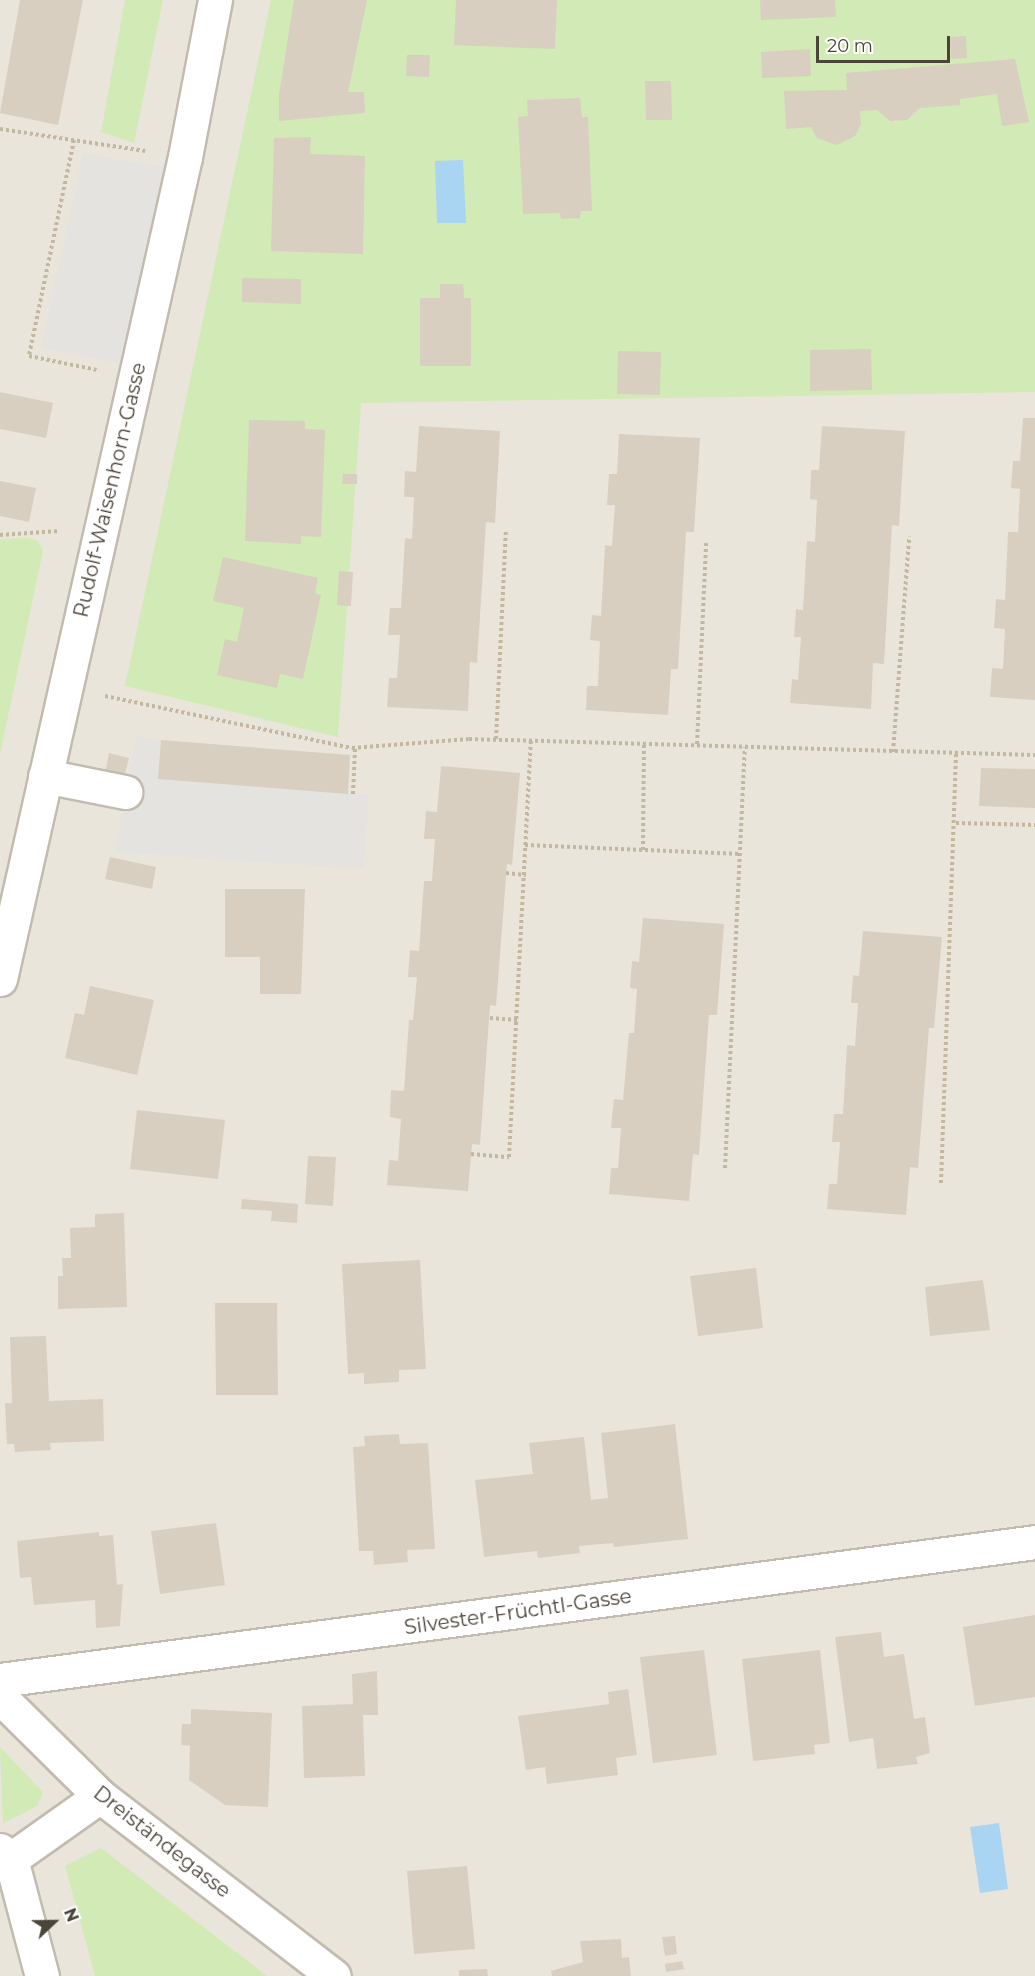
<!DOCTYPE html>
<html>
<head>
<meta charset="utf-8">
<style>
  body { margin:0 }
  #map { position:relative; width:1035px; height:1976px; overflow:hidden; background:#f6f3ec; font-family:Montserrat,sans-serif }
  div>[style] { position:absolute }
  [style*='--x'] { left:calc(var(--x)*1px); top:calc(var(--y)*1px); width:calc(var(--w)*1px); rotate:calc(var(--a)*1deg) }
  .residential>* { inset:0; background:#eae5da }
  .green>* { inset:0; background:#d2eab5 }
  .parking>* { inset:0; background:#e5e3e0 }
  .water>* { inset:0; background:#a9d4f2 }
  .building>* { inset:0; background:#d8cfc1 }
  .path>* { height:4px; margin-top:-2px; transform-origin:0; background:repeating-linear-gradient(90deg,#c4b79f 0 3px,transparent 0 6px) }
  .roads { filter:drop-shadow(2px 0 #c2bbae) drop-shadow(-2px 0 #c2bbae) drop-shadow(0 2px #c2bbae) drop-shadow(0 -2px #c2bbae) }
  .minor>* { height:33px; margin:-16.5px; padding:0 16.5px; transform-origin:16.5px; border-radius:16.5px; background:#fff }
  span { translate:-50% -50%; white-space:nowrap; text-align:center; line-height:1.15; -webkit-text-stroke:4.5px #fff; paint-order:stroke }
  .street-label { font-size:20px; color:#4b4439 }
  .north { position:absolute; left:24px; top:1892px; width:60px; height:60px; -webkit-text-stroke:4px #fff; paint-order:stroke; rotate:68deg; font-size:16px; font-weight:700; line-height:24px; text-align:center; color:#4b4439 }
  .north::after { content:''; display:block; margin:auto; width:21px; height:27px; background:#4b4439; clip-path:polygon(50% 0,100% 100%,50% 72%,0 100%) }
  .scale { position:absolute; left:816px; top:36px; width:134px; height:27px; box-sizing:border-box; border:3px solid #4b4439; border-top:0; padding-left:8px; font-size:18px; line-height:21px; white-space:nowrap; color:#4b4439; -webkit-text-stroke:4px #fff; paint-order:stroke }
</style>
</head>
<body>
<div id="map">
  <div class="residential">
    <div style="clip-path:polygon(0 0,1035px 0,1035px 1976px,0 1976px)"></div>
  </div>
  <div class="green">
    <div style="clip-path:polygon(125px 0,163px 0,134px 143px,101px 132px)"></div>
    <div style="clip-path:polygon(271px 0,1035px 0,1035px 392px,361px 403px,338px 737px,125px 686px)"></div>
    <div style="clip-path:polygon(26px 538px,37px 540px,43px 551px,0 754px,0 539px)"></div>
    <div style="clip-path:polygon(0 1747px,43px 1792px,37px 1806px,3px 1823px)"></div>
    <div style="clip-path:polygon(101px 1848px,267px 1976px,95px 1976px,65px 1866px)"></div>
  </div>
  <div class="parking">
    <div style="clip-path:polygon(83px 153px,182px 171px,138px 367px,41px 348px)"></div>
    <div style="clip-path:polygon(136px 736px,161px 740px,159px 779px,369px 794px,364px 869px,115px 852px)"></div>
  </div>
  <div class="water">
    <div style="clip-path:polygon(463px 160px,466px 223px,437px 223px,435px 161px)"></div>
    <div style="clip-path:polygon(999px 1823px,1008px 1889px,980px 1893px,970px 1827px)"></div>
  </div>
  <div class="building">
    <div style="clip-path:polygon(20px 0,83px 0,58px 125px,0 113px)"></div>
    <div style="clip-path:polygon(294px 0,367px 0,348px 92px,364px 92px,365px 113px,279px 121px,279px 95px)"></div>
    <div style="clip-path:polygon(456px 0,557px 0,555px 49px,454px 45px)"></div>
    <div style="clip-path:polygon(760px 0,835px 0,836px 17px,761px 20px)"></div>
    <div style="clip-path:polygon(966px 36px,967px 58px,951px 59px,950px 37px)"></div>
    <div style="clip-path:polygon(810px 49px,811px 76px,762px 78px,761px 52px)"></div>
    <div style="clip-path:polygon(407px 55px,430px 55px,429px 77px,406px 76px)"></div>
    <div style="clip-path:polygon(1015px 59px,1029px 122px,1002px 126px,997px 94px,960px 99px,960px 105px,920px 108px,907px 120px,890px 121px,877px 110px,860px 111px,861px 124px,855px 136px,837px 145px,817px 138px,811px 127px,786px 129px,784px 91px,847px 90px,846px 73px)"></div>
    <div style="clip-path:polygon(645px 81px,671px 81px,672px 120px,646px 120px)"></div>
    <div style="clip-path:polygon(580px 98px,582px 117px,588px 117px,592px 211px,581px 211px,580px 218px,561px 219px,560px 213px,523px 214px,518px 117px,528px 116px,527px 100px)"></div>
    <div style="clip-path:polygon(311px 137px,310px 154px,365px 156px,363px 254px,271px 251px,274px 138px)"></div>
    <div style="clip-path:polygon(242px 278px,301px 279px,301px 304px,242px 302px)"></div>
    <div style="clip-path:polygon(440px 284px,463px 284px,464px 298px,471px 298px,471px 366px,420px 366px,420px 298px,440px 298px)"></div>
    <div style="clip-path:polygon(871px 349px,872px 390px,810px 391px,810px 350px)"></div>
    <div style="clip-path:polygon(618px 351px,661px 352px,660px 395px,617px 394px)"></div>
    <div style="clip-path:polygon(0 392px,53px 403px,46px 438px,0 429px)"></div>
    <div style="clip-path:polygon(1023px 418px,1035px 418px,1035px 700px,990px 697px,992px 668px,1003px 669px,1005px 629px,994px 628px,996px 599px,1005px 600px,1008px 532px,1018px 532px,1020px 489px,1011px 488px,1013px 461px,1020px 461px)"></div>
    <div style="clip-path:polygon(249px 420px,305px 421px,305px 429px,325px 430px,321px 537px,301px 536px,301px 544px,245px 541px)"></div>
    <div style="clip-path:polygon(419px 426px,500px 431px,495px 523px,486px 522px,477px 663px,470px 662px,468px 711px,387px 707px,389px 678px,397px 678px,400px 635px,388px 635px,390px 608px,401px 608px,405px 538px,412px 539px,414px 497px,404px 497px,405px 471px,416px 472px)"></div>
    <div style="clip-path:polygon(822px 426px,905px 431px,899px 526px,892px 525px,884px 664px,873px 663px,871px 709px,790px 703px,792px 679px,798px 680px,801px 637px,794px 637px,796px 609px,803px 610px,807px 541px,815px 542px,817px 500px,810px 499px,811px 470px,819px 470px)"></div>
    <div style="clip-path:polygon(619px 434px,700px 438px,694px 532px,686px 532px,678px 669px,671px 669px,668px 715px,586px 710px,587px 686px,598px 686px,600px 641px,590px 640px,592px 615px,601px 616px,605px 545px,612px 546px,615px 505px,607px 505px,609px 474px,617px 474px)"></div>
    <div style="clip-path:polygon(343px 474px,357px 474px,357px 484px,342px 484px)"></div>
    <div style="clip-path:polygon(0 481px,36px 488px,29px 522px,0 516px)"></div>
    <div style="clip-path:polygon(223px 557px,318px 578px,315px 593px,321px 595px,303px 679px,280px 674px,277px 688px,217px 675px,225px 639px,237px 642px,244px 608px,213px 601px)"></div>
    <div style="clip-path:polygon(339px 571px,353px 572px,351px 606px,337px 605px)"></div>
    <div style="clip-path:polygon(161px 740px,350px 755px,348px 794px,158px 779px)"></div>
    <div style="clip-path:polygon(109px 753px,129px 758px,124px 778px,105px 774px)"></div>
    <div style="clip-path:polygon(441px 766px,520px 773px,512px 865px,507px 864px,496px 1006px,490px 1005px,480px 1145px,472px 1144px,468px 1191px,387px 1185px,389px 1160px,398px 1161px,401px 1119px,390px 1117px,391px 1090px,404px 1091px,409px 1020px,413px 1020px,417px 977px,408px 977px,410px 950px,419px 951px,424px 881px,432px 881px,435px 839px,424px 839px,426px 811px,437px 812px)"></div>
    <div style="clip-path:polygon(981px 768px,1035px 769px,1035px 808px,979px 806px)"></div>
    <div style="clip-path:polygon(110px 857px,156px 867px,152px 889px,105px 879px)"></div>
    <div style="clip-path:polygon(225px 889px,305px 889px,301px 994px,260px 994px,260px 957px,225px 957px)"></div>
    <div style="clip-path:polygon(643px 918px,724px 924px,717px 1015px,709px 1015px,699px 1155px,693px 1154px,689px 1201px,609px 1194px,611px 1168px,618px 1168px,621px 1128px,611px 1128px,614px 1099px,623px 1100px,629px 1033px,634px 1033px,637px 989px,630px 988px,632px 961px,639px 962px)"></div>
    <div style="clip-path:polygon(863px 931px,942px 937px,934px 1028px,929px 1028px,918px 1168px,910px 1167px,906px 1215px,827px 1209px,829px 1184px,837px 1184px,840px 1142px,832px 1142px,834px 1114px,843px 1114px,847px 1045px,855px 1046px,858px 1003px,851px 1003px,853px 975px,859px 976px)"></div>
    <div style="clip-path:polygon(90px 986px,154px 1000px,137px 1075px,65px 1058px,75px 1013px,84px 1015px)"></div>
    <div style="clip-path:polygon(137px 1110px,225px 1120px,218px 1179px,130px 1169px)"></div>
    <div style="clip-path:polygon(308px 1156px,336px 1157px,333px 1206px,305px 1204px)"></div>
    <div style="clip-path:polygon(242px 1199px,298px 1204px,297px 1223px,271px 1221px,272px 1211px,241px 1209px)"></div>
    <div style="clip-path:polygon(124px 1213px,127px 1307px,58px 1309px,58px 1276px,63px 1276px,62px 1258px,71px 1258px,70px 1228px,95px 1227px,95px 1214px)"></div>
    <div style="clip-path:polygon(420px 1260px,426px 1369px,399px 1370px,399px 1382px,364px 1384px,364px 1373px,348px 1374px,342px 1264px)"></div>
    <div style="clip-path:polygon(756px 1268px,763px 1328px,698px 1336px,690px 1276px)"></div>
    <div style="clip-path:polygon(983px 1280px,990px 1330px,930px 1336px,925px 1287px)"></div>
    <div style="clip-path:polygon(215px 1303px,277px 1303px,278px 1395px,216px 1395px)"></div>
    <div style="clip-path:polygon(46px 1336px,49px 1401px,103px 1399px,104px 1441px,50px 1443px,51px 1450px,15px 1452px,14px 1444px,7px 1444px,5px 1403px,12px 1403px,10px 1337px)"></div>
    <div style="clip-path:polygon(675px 1424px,688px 1539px,614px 1547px,613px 1543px,579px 1546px,580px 1553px,538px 1558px,537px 1551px,484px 1557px,475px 1480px,533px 1474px,529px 1443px,584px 1437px,591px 1500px,608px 1498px,601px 1433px)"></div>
    <div style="clip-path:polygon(399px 1434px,400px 1444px,428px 1443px,435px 1549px,407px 1550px,408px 1562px,374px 1565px,373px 1551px,359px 1551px,353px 1447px,365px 1446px,364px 1436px)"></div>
    <div style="clip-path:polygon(216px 1523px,225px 1585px,160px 1594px,151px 1531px)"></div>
    <div style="clip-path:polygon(99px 1532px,99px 1536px,113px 1535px,117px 1585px,123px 1584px,120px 1626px,96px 1628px,95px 1600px,34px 1605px,31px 1577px,20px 1578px,17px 1541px)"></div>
    <div style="clip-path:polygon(1035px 1615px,1035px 1697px,975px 1706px,963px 1627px)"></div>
    <div style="clip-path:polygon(881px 1632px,884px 1657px,904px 1654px,914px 1719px,925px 1717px,930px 1753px,916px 1757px,918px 1764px,877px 1769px,873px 1738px,849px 1742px,835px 1637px)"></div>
    <div style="clip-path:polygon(704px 1650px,717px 1755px,653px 1763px,640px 1657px)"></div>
    <div style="clip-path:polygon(820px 1650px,830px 1743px,814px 1745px,815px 1754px,753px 1761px,742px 1659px)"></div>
    <div style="clip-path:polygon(377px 1671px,378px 1715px,363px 1715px,365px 1776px,304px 1778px,302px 1706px,353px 1704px,352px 1674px)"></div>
    <div style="clip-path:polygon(628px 1689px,637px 1755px,616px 1758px,618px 1775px,547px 1784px,545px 1767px,526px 1770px,518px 1716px,609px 1704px,608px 1692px)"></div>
    <div style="clip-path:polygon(191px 1709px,272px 1713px,268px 1807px,225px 1805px,189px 1780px,190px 1746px,181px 1745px,182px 1724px,191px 1724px)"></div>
    <div style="clip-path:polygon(467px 1866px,475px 1949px,414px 1954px,407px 1871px)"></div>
    <div style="clip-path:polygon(675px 1936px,677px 1954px,665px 1956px,662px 1937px)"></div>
    <div style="clip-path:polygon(621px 1939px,622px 1958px,629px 1957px,631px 1976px,552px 1976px,551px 1971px,583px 1962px,580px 1941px)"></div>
    <div style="clip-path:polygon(682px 1961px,684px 1969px,666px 1972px,665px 1964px)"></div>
    <div style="clip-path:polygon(487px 1969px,488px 1976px,459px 1976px,459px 1970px)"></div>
  </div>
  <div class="path">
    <div style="--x:0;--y:129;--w:147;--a:8.6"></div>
    <div style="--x:74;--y:140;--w:221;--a:101.8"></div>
    <div style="--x:29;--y:356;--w:69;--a:11.6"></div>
    <div style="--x:0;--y:535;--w:59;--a:-3.9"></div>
    <div style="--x:105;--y:696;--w:252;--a:11.9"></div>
    <div style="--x:352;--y:748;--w:117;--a:-4.4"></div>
    <div style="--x:469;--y:739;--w:566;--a:1.62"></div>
    <div style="--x:496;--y:739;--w:209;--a:-87.3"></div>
    <div style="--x:697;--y:744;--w:201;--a:-87.4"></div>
    <div style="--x:893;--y:752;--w:216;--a:-85.7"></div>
    <div style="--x:353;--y:794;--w:46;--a:-87.5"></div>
    <div style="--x:956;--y:823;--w:79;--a:1.5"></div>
    <div style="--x:525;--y:845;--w:216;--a:2.4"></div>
    <div style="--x:643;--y:850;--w:105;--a:-89.5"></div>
    <div style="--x:506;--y:873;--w:20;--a:6"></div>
    <div style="--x:490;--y:1018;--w:28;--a:4"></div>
    <div style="--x:471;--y:1154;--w:38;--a:5"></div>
    <div style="--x:509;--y:1157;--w:417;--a:-87"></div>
    <div style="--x:725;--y:1168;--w:421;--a:-87.3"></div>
    <div style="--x:941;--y:1183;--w:429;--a:-88"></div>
  </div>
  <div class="roads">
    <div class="minor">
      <div style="--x:45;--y:776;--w:82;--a:11.3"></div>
      <div style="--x:0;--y:979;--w:843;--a:-77.32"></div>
      <div style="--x:185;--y:157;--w:160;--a:-79.2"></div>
      <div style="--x:0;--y:1680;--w:1044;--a:-7.59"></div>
      <div style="--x:0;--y:1697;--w:141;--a:44.7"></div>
      <div style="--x:100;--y:1796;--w:295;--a:37.6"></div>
      <div style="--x:0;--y:1850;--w:14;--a:39"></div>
      <div style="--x:11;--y:1859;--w:121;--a:75.2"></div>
      <div style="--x:11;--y:1859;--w:109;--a:-35.3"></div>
    </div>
  </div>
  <div class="street-label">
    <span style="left:110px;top:490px;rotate:-77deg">Rudolf-Waisenhorn-Gasse</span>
    <span style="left:518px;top:1612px;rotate:-8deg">Silvester-Früchtl-Gasse</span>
    <span style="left:162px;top:1842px;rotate:38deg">Dreiständegasse</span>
  </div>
  <div class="north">N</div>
  <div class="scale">20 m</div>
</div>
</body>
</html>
